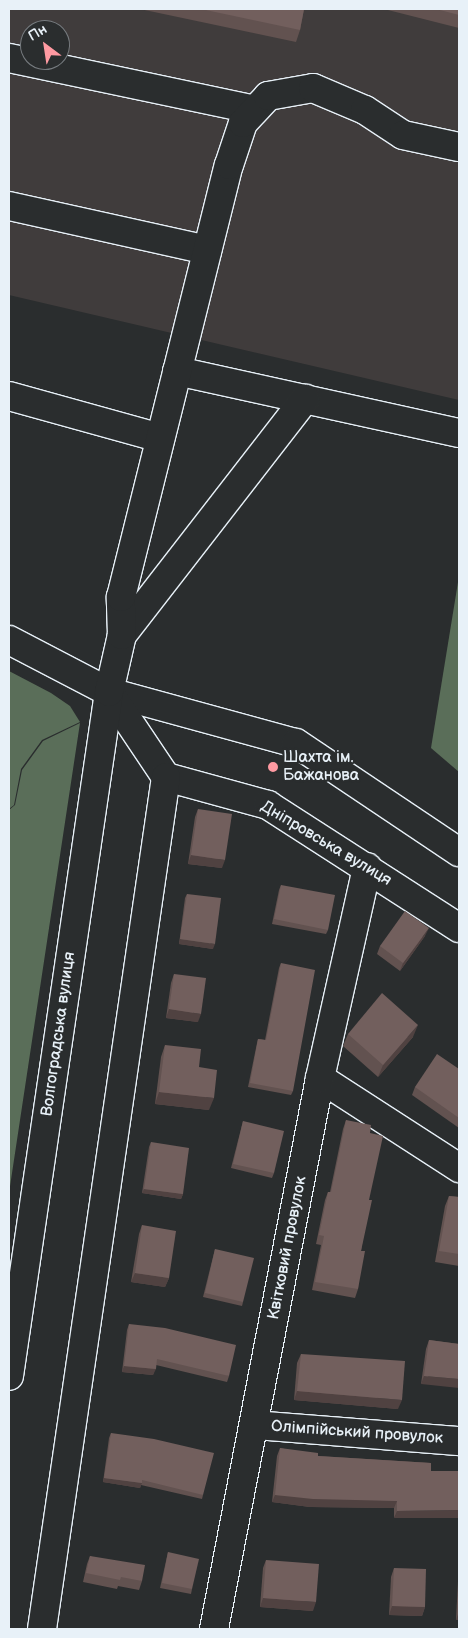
<!DOCTYPE html>
<html>
<head>
<meta charset="utf-8">
<style>
  body { margin:0 }
  #map { position:relative; width:468px; height:1638px; overflow:hidden; background:#2a2d2e; font-family:"Balsamiq Sans",sans-serif }
  div>[style] { position:absolute }
  [style*='--x'] { left:calc(var(--x)*1px); top:calc(var(--y)*1px); width:calc(var(--w)*1px); rotate:calc(var(--a)*1deg) }
  .built>* { inset:0; background:#403c3c }
  .green>* { inset:0; background:#5a6e59 }
  .roads { filter:drop-shadow(1px 0 #e8f1f8) drop-shadow(-1px 0 #e8f1f8) drop-shadow(0 1px #e8f1f8) drop-shadow(0 -1px #e8f1f8) }
  .minor>* { height:28px; margin:-14px; padding:0 14px; transform-origin:14px; border-radius:14px; background:#2a2d2e }
  .wall>* { inset:0; background:#625250 }
  .shaded-wall>* { inset:0; background:#504241 }
  .building>* { inset:0; background:#725f5d }
  .dots>* { width:14px; height:14px; translate:-50% -50%; box-sizing:border-box; border:2px solid #2a2d2e; border-radius:50% }
  span { translate:-50% -50%; white-space:nowrap; text-align:center; line-height:1.15; -webkit-text-stroke:4.5px #2a2d2e; paint-order:stroke }
  .poi-label { font-size:16px; color:#e8f1f8 }
  .left { translate:0 -50%; text-align:left }
  .street-label { font-size:16px; color:#e8f1f8 }
  .frame { position:absolute; inset:0; border:10px solid #e8f1f8; pointer-events:none }
  .north { position:absolute; left:20px; top:20px; width:50px; height:50px; box-sizing:border-box; background:#2a2d2e; border:1px solid #767b7f; border-radius:50%; rotate:329deg; font-size:14px; font-weight:700; line-height:20px; text-align:center; color:#e8f1f8 }
  .north::after { content:''; display:block; margin:auto; width:18px; height:22px; background:#ff9aa2; clip-path:polygon(50% 0,100% 100%,50% 72%,0 100%) }
</style>
</head>
<body>
<div id="map">
  <div class="built">
    <div style="clip-path:polygon(evenodd,9px 9px,459px 9px,459px 400px,9px 295px,9px 9px,30px 30px,60px 30px,60px 60px,30px 60px,30px 30px)"></div>
  </div>
  <div class="green">
    <div style="clip-path:polygon(459px 576px,459px 772px,431px 748px)"></div>
    <div style="clip-path:polygon(9px 671px,51px 693px,70px 706px,80px 722px,42px 740px,21px 769px,14px 805px,9px 809px)"></div>
    <div style="clip-path:polygon(80px 723px,9px 1193px,9px 810px,15px 805px,22px 770px,43px 741px)"></div>
  </div>
  <div class="roads">
    <div class="minor">
      <div style="--x:9;--y:58;--w:251;--a:11.9"></div>
      <div style="--x:9;--y:206;--w:203;--a:12.5"></div>
      <div style="--x:177;--y:371;--w:289;--a:12.4"></div>
      <div style="--x:9;--y:396;--w:157;--a:15.5"></div>
      <div style="--x:122;--y:635;--w:299;--a:-52.2"></div>
      <div style="--x:9;--y:640;--w:113;--a:27.5"></div>
      <div style="--x:109;--y:692;--w:194;--a:15.3"></div>
      <div style="--x:296;--y:743;--w:196;--a:33.8"></div>
      <div style="--x:109;--y:692;--w:102;--a:56.2"></div>
      <div style="--x:166;--y:777;--w:106;--a:15.4"></div>
      <div style="--x:268;--y:805;--w:227;--a:32.8"></div>
      <div style="--x:320;--y:1078;--w:166;--a:32.9"></div>
      <div style="--x:9;--y:1376;--w:691;--a:-81.68"></div>
      <div style="--x:109;--y:692;--w:58;--a:-77.2"></div>
      <div style="--x:122;--y:635;--w:38;--a:-92"></div>
      <div style="--x:121;--y:597;--w:445;--a:-76"></div>
      <div style="--x:229;--y:165;--w:44;--a:-71.6"></div>
      <div style="--x:243;--y:123;--w:37;--a:-47"></div>
      <div style="--x:268;--y:96;--w:46;--a:-10.1"></div>
      <div style="--x:313;--y:88;--w:56;--a:22.9"></div>
      <div style="--x:365;--y:110;--w:45;--a:33.3"></div>
      <div style="--x:403;--y:135;--w:57;--a:12.1"></div>
      <div style="--x:254;--y:1425;--w:206;--a:4.5"></div>
      <div style="--x:42;--y:1629;--w:861;--a:-81.72"></div>
      <div style="--x:214;--y:1629;--w:561;--a:-79.11"></div>
      <div style="--x:320;--y:1078;--w:216;--a:-77.4"></div>
    </div>
  </div>
  <div class="wall">
    <div style="clip-path:polygon(140px 9px,304px 9px,300px 30px,296px 42px)"></div>
    <div style="clip-path:polygon(384px 9px,459px 9px,459px 28px)"></div>
    <div style="clip-path:polygon(198px 809px,222px 868px,188px 864px,195px 817px)"></div>
    <div style="clip-path:polygon(281px 885px,328px 930px,326px 934px,272px 924px,279px 890px)"></div>
    <div style="clip-path:polygon(187px 894px,213px 949px,179px 944px,185px 898px)"></div>
    <div style="clip-path:polygon(425px 936px,400px 971px,377px 954px,380px 946px)"></div>
    <div style="clip-path:polygon(281px 963px,293px 1091px,291px 1095px,248px 1087px,257px 1043px,258px 1039px,265px 1040px,279px 968px)"></div>
    <div style="clip-path:polygon(174px 974px,198px 1022px,166px 1018px,171px 983px)"></div>
    <div style="clip-path:polygon(348px 1034px,413px 1037px,378px 1077px,343px 1046px)"></div>
    <div style="clip-path:polygon(165px 1045px,199px 1067px,209px 1110px,155px 1104px,161px 1057px)"></div>
    <div style="clip-path:polygon(459px 1069px,459px 1128px,412px 1095px,415px 1087px)"></div>
    <div style="clip-path:polygon(346px 1120px,370px 1133px,369px 1200px,361px 1251px,358px 1289px,355px 1298px,312px 1290px,321px 1245px,316px 1244px,325px 1200px,328px 1192px,330px 1192px,343px 1129px)"></div>
    <div style="clip-path:polygon(243px 1121px,274px 1173px,272px 1178px,231px 1168px)"></div>
    <div style="clip-path:polygon(151px 1142px,183px 1194px,181px 1199px,142px 1193px,149px 1147px)"></div>
    <div style="clip-path:polygon(449px 1196px,459px 1197px,459px 1266px,435px 1262px,445px 1206px)"></div>
    <div style="clip-path:polygon(142px 1225px,169px 1278px,165px 1287px,131px 1282px,139px 1234px)"></div>
    <div style="clip-path:polygon(215px 1249px,243px 1302px,242px 1306px,203px 1297px)"></div>
    <div style="clip-path:polygon(129px 1324px,229px 1376px,227px 1382px,156px 1365px,153px 1375px,122px 1372px,127px 1330px)"></div>
    <div style="clip-path:polygon(429px 1340px,459px 1344px,421px 1384px,426px 1349px)"></div>
    <div style="clip-path:polygon(301px 1354px,398px 1409px,294px 1400px,297px 1363px)"></div>
    <div style="clip-path:polygon(111px 1433px,203px 1495px,202px 1499px,141px 1485px,140px 1488px,103px 1482px,109px 1438px)"></div>
    <div style="clip-path:polygon(280px 1448px,318px 1456px,431px 1463px,394px 1518px,394px 1508px,310px 1507px,272px 1502px,277px 1456px)"></div>
    <div style="clip-path:polygon(168px 1552px,192px 1589px,191px 1594px,160px 1588px)"></div>
    <div style="clip-path:polygon(90px 1556px,142px 1581px,139px 1590px,118px 1586px,117px 1589px,83px 1582px,87px 1564px)"></div>
    <div style="clip-path:polygon(266px 1560px,313px 1611px,260px 1607px,263px 1568px)"></div>
    <div style="clip-path:polygon(394px 1568px,425px 1607px,422px 1616px,389px 1615px,391px 1577px)"></div>
    <div style="clip-path:polygon(459px 1578px,459px 1620px,456px 1620px,458px 1581px)"></div>
  </div>
  <div class="shaded-wall">
    <div style="clip-path:polygon(191px 855px,225px 860px,222px 868px,188px 864px)"></div>
    <div style="clip-path:polygon(429px 928px,425px 936px,400px 971px,403px 963px)"></div>
    <div style="clip-path:polygon(180px 939px,215px 944px,213px 949px,179px 944px)"></div>
    <div style="clip-path:polygon(169px 1009px,201px 1014px,198px 1022px,166px 1018px)"></div>
    <div style="clip-path:polygon(418px 1025px,413px 1037px,378px 1077px,383px 1065px)"></div>
    <div style="clip-path:polygon(159px 1092px,214px 1098px,209px 1110px,155px 1104px)"></div>
    <div style="clip-path:polygon(144px 1189px,183px 1194px,181px 1199px,142px 1193px)"></div>
    <div style="clip-path:polygon(135px 1273px,169px 1278px,165px 1287px,131px 1282px)"></div>
    <div style="clip-path:polygon(124px 1366px,156px 1369px,153px 1375px,122px 1372px)"></div>
    <div style="clip-path:polygon(424px 1376px,459px 1379px,459px 1388px,421px 1384px)"></div>
    <div style="clip-path:polygon(297px 1391px,402px 1400px,398px 1409px,294px 1400px)"></div>
    <div style="clip-path:polygon(104px 1478px,142px 1483px,140px 1488px,103px 1482px)"></div>
    <div style="clip-path:polygon(275px 1495px,397px 1501px,394px 1508px,310px 1507px,272px 1502px)"></div>
    <div style="clip-path:polygon(459px 1510px,459px 1518px,394px 1518px,397px 1511px)"></div>
    <div style="clip-path:polygon(263px 1598px,316px 1602px,313px 1611px,260px 1607px)"></div>
    <div style="clip-path:polygon(392px 1606px,425px 1607px,422px 1616px,389px 1615px)"></div>
    <div style="clip-path:polygon(459px 1611px,459px 1620px,456px 1620px)"></div>
  </div>
  <div class="building">
    <div style="clip-path:polygon(201px 9px,304px 9px,300px 30px)"></div>
    <div style="clip-path:polygon(436px 9px,459px 9px,459px 15px)"></div>
    <div style="clip-path:polygon(198px 809px,232px 814px,225px 860px,191px 855px)"></div>
    <div style="clip-path:polygon(281px 885px,335px 895px,328px 930px,274px 919px)"></div>
    <div style="clip-path:polygon(187px 894px,221px 898px,215px 944px,180px 939px)"></div>
    <div style="clip-path:polygon(405px 911px,429px 928px,403px 963px,380px 946px)"></div>
    <div style="clip-path:polygon(281px 963px,315px 970px,293px 1091px,250px 1083px,258px 1039px,266px 1040px)"></div>
    <div style="clip-path:polygon(174px 974px,206px 978px,201px 1014px,169px 1009px)"></div>
    <div style="clip-path:polygon(382px 993px,418px 1025px,383px 1065px,348px 1034px)"></div>
    <div style="clip-path:polygon(165px 1045px,201px 1049px,199px 1067px,217px 1070px,214px 1098px,159px 1092px)"></div>
    <div style="clip-path:polygon(437px 1054px,459px 1069px,459px 1118px,415px 1087px)"></div>
    <div style="clip-path:polygon(346px 1120px,371px 1125px,370px 1133px,383px 1136px,369px 1200px,372px 1200px,361px 1251px,365px 1251px,358px 1289px,315px 1282px,324px 1236px,319px 1235px,328px 1192px,331px 1192px)"></div>
    <div style="clip-path:polygon(243px 1121px,284px 1131px,274px 1173px,233px 1164px)"></div>
    <div style="clip-path:polygon(151px 1142px,189px 1148px,183px 1194px,144px 1189px)"></div>
    <div style="clip-path:polygon(449px 1196px,459px 1197px,459px 1254px,439px 1251px)"></div>
    <div style="clip-path:polygon(142px 1225px,176px 1231px,169px 1278px,135px 1273px)"></div>
    <div style="clip-path:polygon(215px 1249px,254px 1258px,243px 1302px,205px 1293px)"></div>
    <div style="clip-path:polygon(129px 1324px,165px 1328px,236px 1345px,229px 1376px,157px 1359px,156px 1369px,124px 1366px)"></div>
    <div style="clip-path:polygon(429px 1340px,459px 1344px,459px 1379px,424px 1376px)"></div>
    <div style="clip-path:polygon(301px 1354px,405px 1361px,402px 1400px,297px 1391px)"></div>
    <div style="clip-path:polygon(111px 1433px,154px 1439px,214px 1453px,203px 1495px,142px 1480px,142px 1483px,104px 1478px)"></div>
    <div style="clip-path:polygon(280px 1448px,318px 1453px,318px 1456px,431px 1463px,431px 1471px,459px 1471px,459px 1510px,397px 1511px,397px 1501px,313px 1499px,275px 1495px)"></div>
    <div style="clip-path:polygon(168px 1552px,199px 1559px,192px 1589px,162px 1583px)"></div>
    <div style="clip-path:polygon(90px 1556px,145px 1565px,142px 1581px,121px 1577px,120px 1580px,86px 1573px)"></div>
    <div style="clip-path:polygon(266px 1560px,319px 1564px,316px 1602px,263px 1598px)"></div>
    <div style="clip-path:polygon(394px 1568px,426px 1569px,425px 1607px,392px 1606px)"></div>
  </div>
  <div class="dots">
    <div style="left:273px;top:767px;background:#ff9aa2"></div>
  </div>
  <div class="poi-label">
    <span class="left" style="left:283px;top:767px">Шахта ім.<br>Бажанова</span>
  </div>
  <div class="street-label">
    <span style="left:326px;top:844px;rotate:31deg">Дніпровська вулиця</span>
    <span style="left:59px;top:1034px;rotate:-82deg">Волгоградська вулиця</span>
    <span style="left:288px;top:1248px;rotate:-79deg">Квітковий провулок</span>
    <span style="left:357px;top:1433px;rotate:4deg">Олімпійський провулок</span>
  </div>
  <div class="frame"></div>
  <div class="north">Пн</div>
</div>
</body>
</html>
